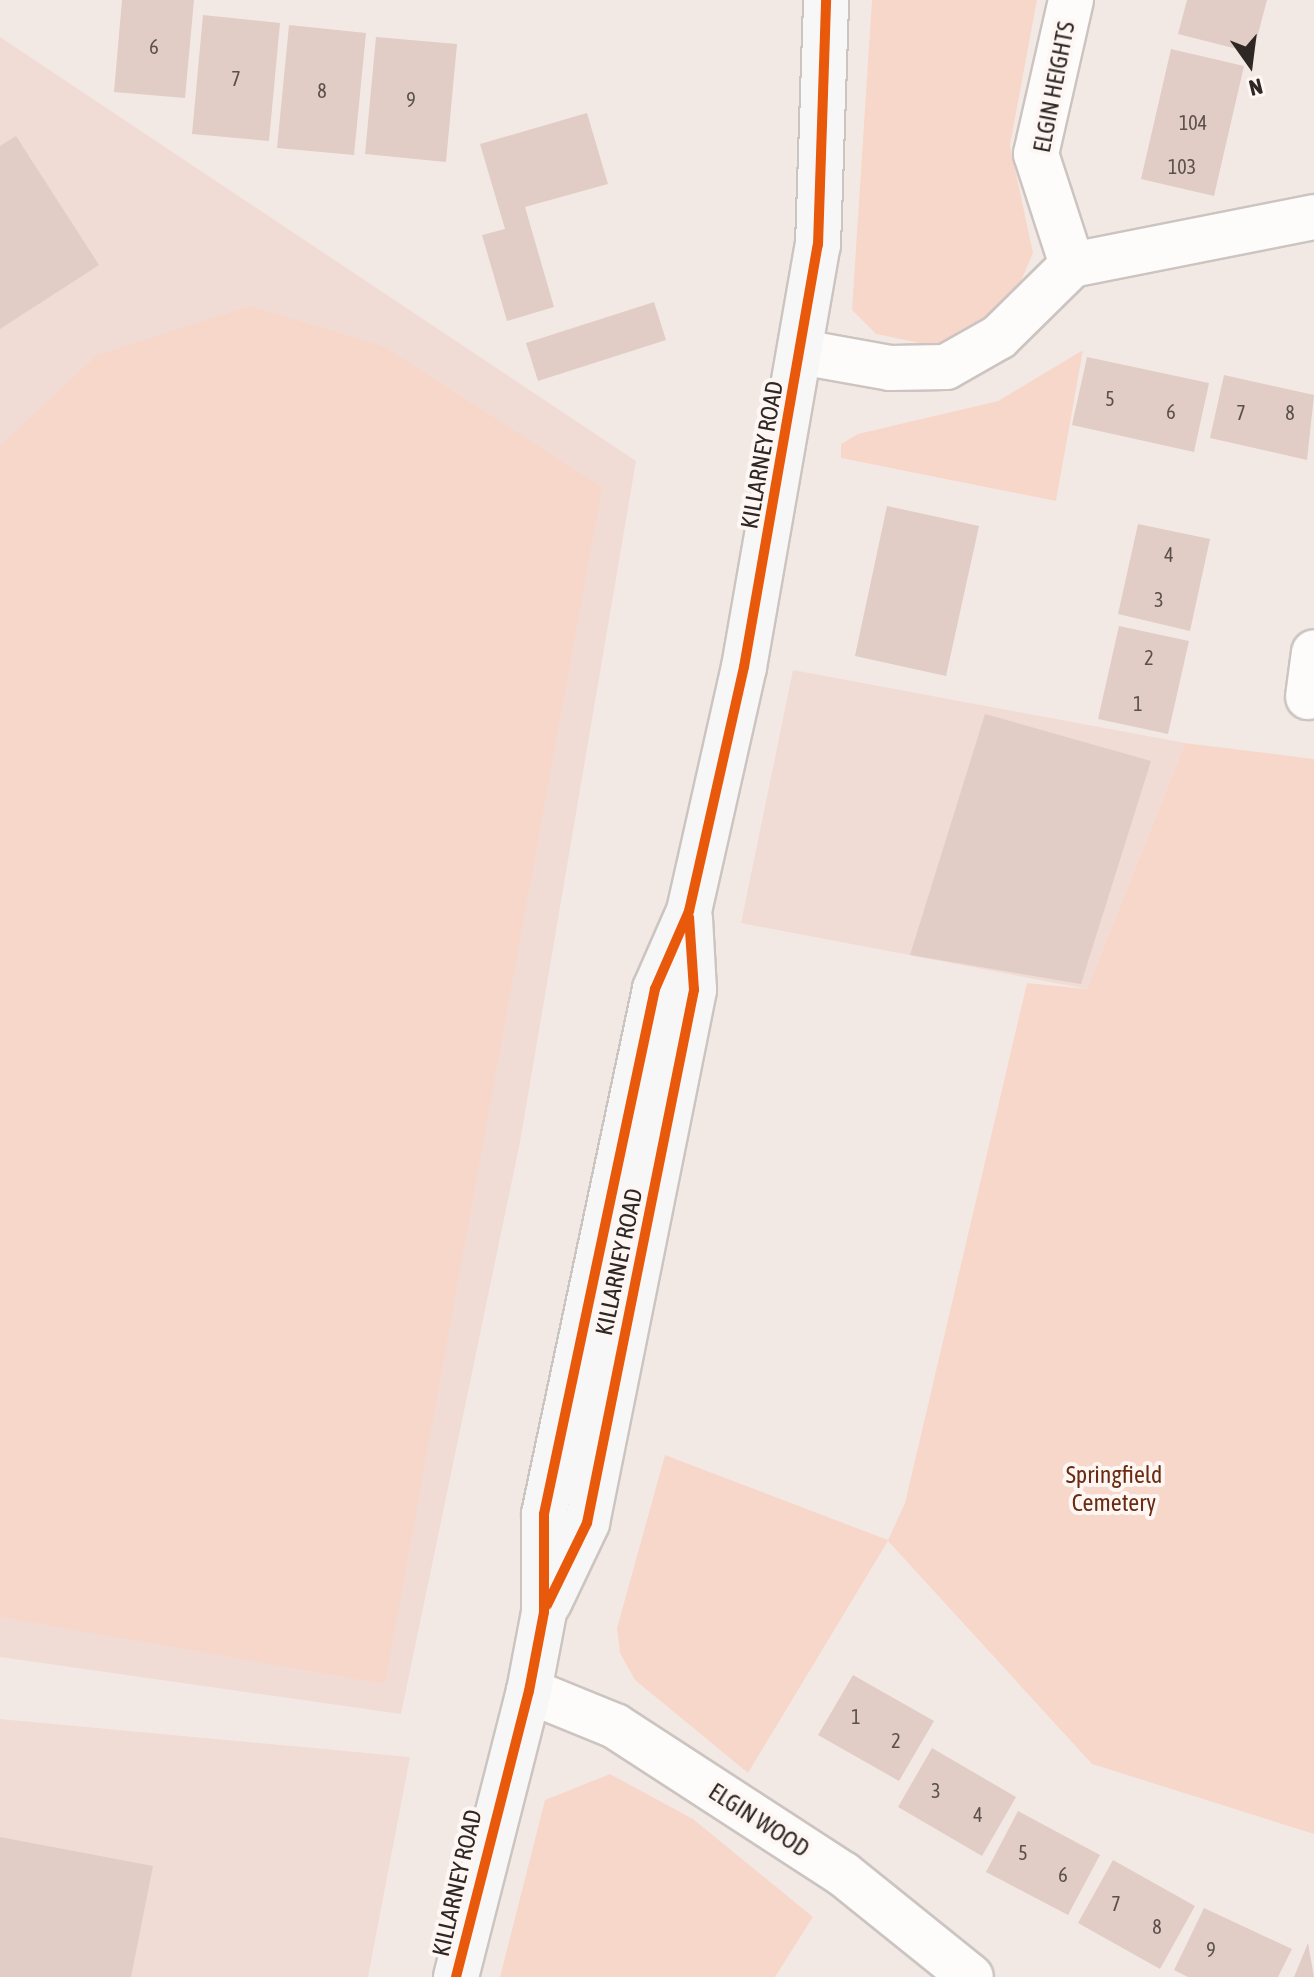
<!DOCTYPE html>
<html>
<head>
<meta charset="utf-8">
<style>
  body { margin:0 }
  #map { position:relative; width:1314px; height:1977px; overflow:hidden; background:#f3e9e4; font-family:"Asap Condensed",sans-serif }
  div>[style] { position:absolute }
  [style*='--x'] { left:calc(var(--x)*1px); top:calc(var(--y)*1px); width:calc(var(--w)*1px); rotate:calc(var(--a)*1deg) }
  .built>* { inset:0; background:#f0dcd4 }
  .green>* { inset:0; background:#f8d7cb }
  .building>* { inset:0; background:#e1cdc5 }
  .roads { filter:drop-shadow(2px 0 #ccc4c0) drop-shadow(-2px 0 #ccc4c0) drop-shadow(0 2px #ccc4c0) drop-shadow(0 -2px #ccc4c0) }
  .street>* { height:44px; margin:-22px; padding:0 22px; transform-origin:22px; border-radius:22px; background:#fdfcfb }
  .secondary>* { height:44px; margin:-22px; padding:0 22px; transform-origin:22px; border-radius:22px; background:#f8f7f8 }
  .cycleway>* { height:10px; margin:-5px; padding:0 5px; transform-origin:5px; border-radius:5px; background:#e8590c }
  span { translate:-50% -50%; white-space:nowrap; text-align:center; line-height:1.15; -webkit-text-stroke:8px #fef6f3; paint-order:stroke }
  .number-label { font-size:20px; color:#5b504c }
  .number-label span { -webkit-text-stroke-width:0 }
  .street-label { font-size:24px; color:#2e2724 }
  .park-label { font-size:24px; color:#692c12 }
  .north { position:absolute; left:1210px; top:24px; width:80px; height:80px; -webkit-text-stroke:6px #fef6f3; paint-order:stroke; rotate:166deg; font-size:22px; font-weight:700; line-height:32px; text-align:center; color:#2e2724 }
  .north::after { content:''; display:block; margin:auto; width:28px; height:36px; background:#2e2724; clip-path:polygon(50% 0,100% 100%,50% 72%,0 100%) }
</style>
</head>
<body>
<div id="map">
  <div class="built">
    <div style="clip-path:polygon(0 37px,636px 461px,520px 1142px,401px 1714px,0 1657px)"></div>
    <div style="clip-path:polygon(793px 670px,1185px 743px,1087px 989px,741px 923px)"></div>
    <div style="clip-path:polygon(0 1719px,410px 1757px,368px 1977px,0 1977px)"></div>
  </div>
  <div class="green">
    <div style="clip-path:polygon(872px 0,1037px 0,1010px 145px,1033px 253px,1005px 318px,949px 349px,876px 334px,852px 310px)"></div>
    <div style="clip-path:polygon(250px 306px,383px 346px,602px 487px,385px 1684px,0 1617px,0 446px,97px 355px)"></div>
    <div style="clip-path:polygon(1083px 350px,1056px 501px,841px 458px,841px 444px,858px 434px,998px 401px)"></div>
    <div style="clip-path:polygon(1185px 743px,1314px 759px,1314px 1834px,1092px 1764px,888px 1541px,748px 1773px,635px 1680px,620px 1653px,617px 1628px,665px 1455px,888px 1540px,905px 1503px,1027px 983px,1087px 989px)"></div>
    <div style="clip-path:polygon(610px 1774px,693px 1819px,813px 1917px,775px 1977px,500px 1977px,545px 1800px)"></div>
  </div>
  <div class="building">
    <div style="clip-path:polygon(122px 0,194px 0,185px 98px,114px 92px)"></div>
    <div style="clip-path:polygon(1187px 0,1267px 0,1253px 53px,1178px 34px)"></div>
    <div style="clip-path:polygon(203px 15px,280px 23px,269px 141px,192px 134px)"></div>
    <div style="clip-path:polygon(289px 25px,366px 33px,354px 155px,277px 148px)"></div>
    <div style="clip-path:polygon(376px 37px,457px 44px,446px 162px,365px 154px)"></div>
    <div style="clip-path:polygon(1171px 49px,1244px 66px,1214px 196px,1141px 179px)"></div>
    <div style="clip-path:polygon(587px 113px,608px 184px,525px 207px,554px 307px,507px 321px,482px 235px,505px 229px,480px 144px)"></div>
    <div style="clip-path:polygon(16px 136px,99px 265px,0 329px,0 146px)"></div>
    <div style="clip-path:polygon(654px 302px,666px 340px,538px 381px,526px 343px)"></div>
    <div style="clip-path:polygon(1087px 357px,1209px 383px,1194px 452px,1072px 425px)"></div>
    <div style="clip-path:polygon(1224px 375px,1314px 395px,1307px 460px,1210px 438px)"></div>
    <div style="clip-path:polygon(887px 506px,979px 526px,946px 676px,855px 656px)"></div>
    <div style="clip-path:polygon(1138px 524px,1210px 539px,1190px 631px,1118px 614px)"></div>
    <div style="clip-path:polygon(1119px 626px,1189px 641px,1168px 734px,1098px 719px)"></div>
    <div style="clip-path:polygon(985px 714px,1151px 761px,1081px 984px,910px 955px)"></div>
    <div style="clip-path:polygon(853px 1675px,934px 1721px,899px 1781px,818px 1735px)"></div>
    <div style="clip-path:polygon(932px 1748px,1016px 1797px,982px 1856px,898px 1807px)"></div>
    <div style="clip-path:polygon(1018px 1811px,1100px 1855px,1068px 1915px,986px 1872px)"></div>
    <div style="clip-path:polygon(0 1837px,153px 1866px,131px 1977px,0 1977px)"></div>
    <div style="clip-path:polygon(1113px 1860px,1195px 1906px,1160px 1969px,1078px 1923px)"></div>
    <div style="clip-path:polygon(1204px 1908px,1292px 1949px,1278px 1977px,1188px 1977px,1174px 1970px)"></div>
    <div style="clip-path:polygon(1308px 1943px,1314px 1977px,1294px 1977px)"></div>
  </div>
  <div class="roads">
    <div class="street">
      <div style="--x:1071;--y:0;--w:158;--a:102.8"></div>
      <div style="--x:1036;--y:154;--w:117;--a:72"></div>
      <div style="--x:801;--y:352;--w:90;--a:10.2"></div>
      <div style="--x:890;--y:368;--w:56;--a:-1"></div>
      <div style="--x:946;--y:367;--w:61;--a:-29.5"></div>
      <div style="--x:999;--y:337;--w:103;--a:-44.6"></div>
      <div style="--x:1072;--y:265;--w:247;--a:-11.2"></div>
      <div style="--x:1308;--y:697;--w:45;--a:-82.4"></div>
      <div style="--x:529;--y:1691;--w:93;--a:22.1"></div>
      <div style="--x:615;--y:1726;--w:272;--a:33"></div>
      <div style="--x:843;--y:1874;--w:164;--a:38.8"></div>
    </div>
    <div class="secondary">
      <div style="--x:549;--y:1603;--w:89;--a:-64.6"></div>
      <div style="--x:587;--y:1523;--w:544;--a:-78.65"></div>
      <div style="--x:694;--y:990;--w:71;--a:-93.2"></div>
      <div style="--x:456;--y:1977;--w:295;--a:-75.7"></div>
      <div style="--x:529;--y:1691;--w:80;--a:-79.2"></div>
      <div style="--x:544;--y:1612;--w:98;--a:-90"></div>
      <div style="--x:544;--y:1514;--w:537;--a:-78.06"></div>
      <div style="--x:655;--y:989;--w:85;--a:-66.4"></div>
      <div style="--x:689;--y:911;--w:250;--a:-77.3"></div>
      <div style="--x:744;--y:667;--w:428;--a:-80.1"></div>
      <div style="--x:818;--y:245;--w:245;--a:-88.1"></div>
    </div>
  </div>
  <div class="cycleway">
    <div style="--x:547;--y:1605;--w:91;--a:-64"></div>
    <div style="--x:587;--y:1523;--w:544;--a:-78.65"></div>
    <div style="--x:694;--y:990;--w:73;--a:-93.9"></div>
    <div style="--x:456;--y:1977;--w:295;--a:-75.7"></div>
    <div style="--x:529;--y:1691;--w:80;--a:-79.2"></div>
    <div style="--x:544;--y:1612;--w:98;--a:-90"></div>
    <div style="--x:544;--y:1514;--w:537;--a:-78.06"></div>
    <div style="--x:655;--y:989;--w:85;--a:-66.4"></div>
    <div style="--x:689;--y:911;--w:250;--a:-77.3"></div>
    <div style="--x:744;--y:667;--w:428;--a:-80.1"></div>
    <div style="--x:818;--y:245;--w:245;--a:-88.1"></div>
  </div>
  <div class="number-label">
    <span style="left:154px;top:46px">6</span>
    <span style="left:236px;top:78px">7</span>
    <span style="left:322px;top:90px">8</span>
    <span style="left:411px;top:99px">9</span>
    <span style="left:1193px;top:122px">104</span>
    <span style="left:1182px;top:166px">103</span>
    <span style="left:1110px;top:398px">5</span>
    <span style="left:1171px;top:411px">6</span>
    <span style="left:1241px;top:412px">7</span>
    <span style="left:1290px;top:412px">8</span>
    <span style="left:1169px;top:554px">4</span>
    <span style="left:1159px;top:599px">3</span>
    <span style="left:1149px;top:657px">2</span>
    <span style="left:1138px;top:703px">1</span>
    <span style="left:856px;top:1716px">1</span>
    <span style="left:896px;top:1740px">2</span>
    <span style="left:936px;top:1790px">3</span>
    <span style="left:978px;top:1814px">4</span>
    <span style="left:1023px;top:1852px">5</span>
    <span style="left:1063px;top:1874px">6</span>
    <span style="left:1116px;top:1903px">7</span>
    <span style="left:1157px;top:1926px">8</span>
    <span style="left:1211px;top:1949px">9</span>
  </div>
  <div class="street-label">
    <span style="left:1054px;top:87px;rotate:-79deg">ELGIN HEIGHTS</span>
    <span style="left:762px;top:455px;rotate:-80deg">KILLARNEY ROAD</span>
    <span style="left:619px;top:1262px;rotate:-78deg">KILLARNEY ROAD</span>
    <span style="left:759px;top:1820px;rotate:33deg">ELGIN WOOD</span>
    <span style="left:457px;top:1883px;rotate:-77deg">KILLARNEY ROAD</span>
  </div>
  <div class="park-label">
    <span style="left:1114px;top:1489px">Springfield<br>Cemetery</span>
  </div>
  <div class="north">N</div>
</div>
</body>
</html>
